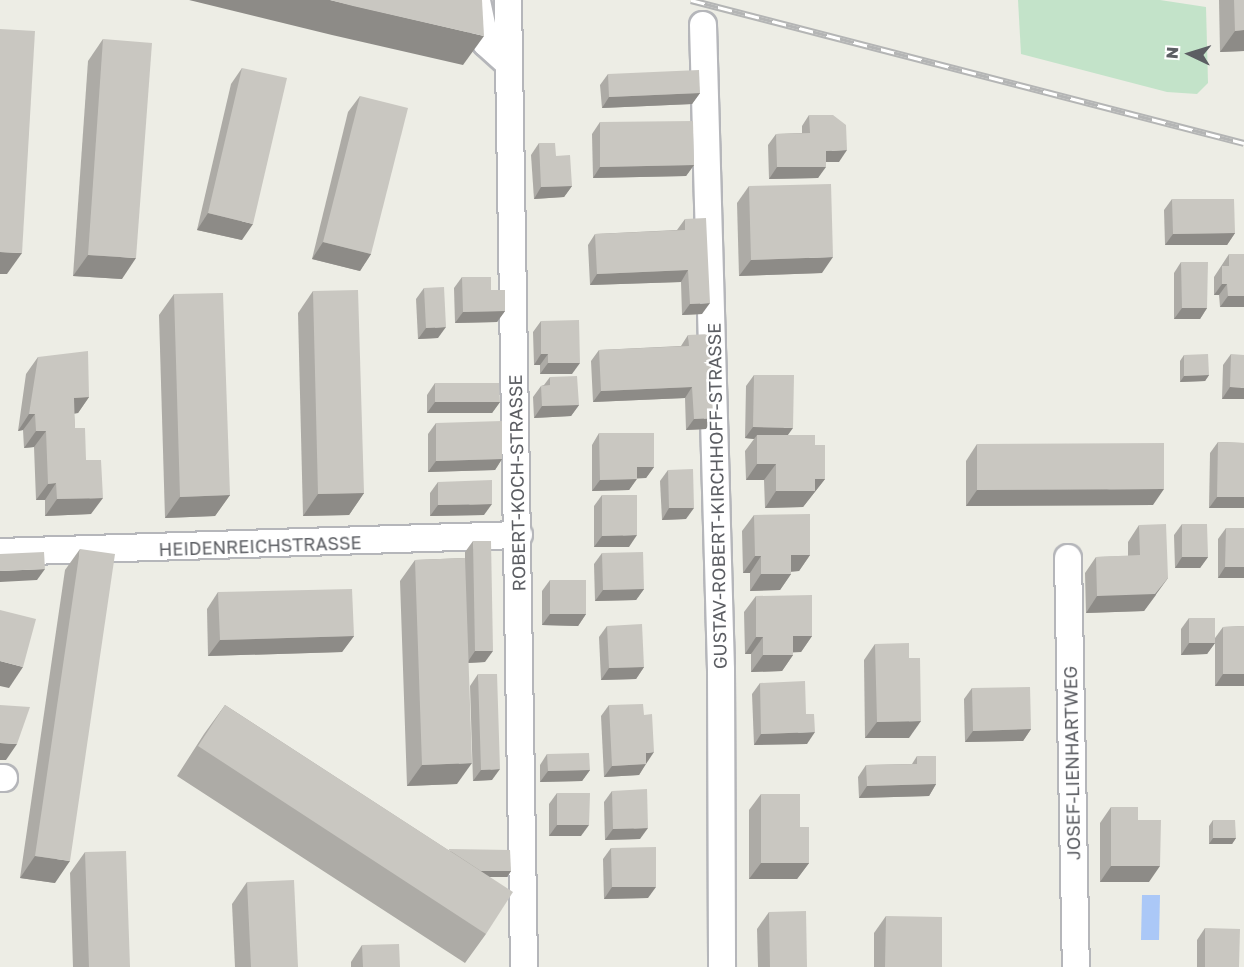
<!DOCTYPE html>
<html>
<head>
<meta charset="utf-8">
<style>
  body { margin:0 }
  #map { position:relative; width:1244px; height:967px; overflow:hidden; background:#edede5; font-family:"Golos Text",sans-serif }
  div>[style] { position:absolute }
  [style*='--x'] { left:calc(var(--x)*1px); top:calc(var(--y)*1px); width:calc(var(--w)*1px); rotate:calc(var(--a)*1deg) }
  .green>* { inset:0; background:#c3e3c9 }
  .water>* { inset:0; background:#abc8f7 }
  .roads { filter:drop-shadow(2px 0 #b5b6ba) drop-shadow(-2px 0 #b5b6ba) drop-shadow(0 2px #b5b6ba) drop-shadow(0 -2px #b5b6ba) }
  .street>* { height:26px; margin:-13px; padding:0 13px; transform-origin:13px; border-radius:13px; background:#fff }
  .rail>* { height:7px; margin-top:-3.5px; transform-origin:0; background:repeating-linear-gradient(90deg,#fff 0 14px,#b4b5b5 0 28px); box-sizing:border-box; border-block:2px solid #b4b5b5 }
  .wall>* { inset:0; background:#adaba6 }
  .shaded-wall>* { inset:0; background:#8d8b87 }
  .building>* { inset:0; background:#c9c7c1 }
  span { translate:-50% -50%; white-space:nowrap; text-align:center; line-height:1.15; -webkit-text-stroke:5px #fff; paint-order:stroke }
  .street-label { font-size:18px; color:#5c5e63 }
  .north { position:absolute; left:1160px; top:24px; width:60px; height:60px; -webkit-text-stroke:4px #fff; paint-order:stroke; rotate:274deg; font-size:16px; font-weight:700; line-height:24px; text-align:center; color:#5c5e63 }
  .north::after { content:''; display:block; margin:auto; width:21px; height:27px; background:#5c5e63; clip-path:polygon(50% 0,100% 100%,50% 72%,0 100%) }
</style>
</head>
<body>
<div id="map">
  <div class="green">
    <div style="clip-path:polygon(1018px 0,1160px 0,1206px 7px,1208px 83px,1197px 94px,1167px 92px,1021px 54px)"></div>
  </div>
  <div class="water">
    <div style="clip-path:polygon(1142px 895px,1160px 895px,1159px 940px,1141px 940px)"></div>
  </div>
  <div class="roads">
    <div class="street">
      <div style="--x:472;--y:0;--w:5;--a:11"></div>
      <div style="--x:477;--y:1;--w:43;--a:77.9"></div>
      <div style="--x:486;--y:43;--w:28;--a:42"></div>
      <div style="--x:508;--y:0;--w:967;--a:89.05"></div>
      <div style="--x:703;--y:25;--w:645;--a:88.4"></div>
      <div style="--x:721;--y:670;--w:297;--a:89.8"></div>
      <div style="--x:0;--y:552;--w:519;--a:-1.88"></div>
      <div style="--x:1068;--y:558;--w:409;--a:88.9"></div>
      <div style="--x:0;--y:778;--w:4;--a:0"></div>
    </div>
  </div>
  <div class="rail">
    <div style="--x:691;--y:0;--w:571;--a:14.5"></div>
  </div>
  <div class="wall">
    <div style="clip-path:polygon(1219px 0,1244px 0,1244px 51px,1220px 52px)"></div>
    <div style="clip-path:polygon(103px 39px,122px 279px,73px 276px,88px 61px)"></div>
    <div style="clip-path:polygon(242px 68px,242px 240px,197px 230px,231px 84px)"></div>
    <div style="clip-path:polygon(608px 74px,700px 93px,692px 104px,602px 108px,600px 85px)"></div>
    <div style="clip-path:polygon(360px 96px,371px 254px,360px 271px,312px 259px,348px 112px)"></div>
    <div style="clip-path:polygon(809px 115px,839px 162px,826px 162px,818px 178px,769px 179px,768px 145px,776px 134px,802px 133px,802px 126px)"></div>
    <div style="clip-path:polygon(600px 122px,694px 165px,686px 176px,593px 178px,592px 134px)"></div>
    <div style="clip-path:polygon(539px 143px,556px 156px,572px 186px,564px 197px,534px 199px,531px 155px)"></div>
    <div style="clip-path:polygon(749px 186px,822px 273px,739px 276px,737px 203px)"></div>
    <div style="clip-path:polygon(1172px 199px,1235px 233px,1227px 245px,1165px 245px,1164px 210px)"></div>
    <div style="clip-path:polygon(685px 219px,702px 314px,682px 315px,681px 282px,590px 285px,588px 245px,595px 234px,677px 230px)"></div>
    <div style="clip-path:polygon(1229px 254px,1244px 307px,1220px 307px,1219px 295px,1214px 295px,1214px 277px)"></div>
    <div style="clip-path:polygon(1181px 262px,1207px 308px,1200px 319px,1174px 319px,1174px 273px)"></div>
    <div style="clip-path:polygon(462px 277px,491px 290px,505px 311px,497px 322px,455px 323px,454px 288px)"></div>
    <div style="clip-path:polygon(424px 288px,438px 338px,418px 339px,416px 299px)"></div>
    <div style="clip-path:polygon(313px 291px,364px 493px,349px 515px,303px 516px,298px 313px)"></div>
    <div style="clip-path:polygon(174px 294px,230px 495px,215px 516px,165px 518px,159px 315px)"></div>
    <div style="clip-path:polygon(541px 321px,572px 374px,540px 374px,540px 365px,534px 365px,533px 332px)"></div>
    <div style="clip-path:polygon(688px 335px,706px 429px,686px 430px,685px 398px,593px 402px,591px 361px,599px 350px,681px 346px)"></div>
    <div style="clip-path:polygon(1231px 354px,1244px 399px,1222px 399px,1223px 365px)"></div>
    <div style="clip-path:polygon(1184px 355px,1209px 375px,1205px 381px,1180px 382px,1180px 361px)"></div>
    <div style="clip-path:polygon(38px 357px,89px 397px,78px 413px,74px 414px,75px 428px,86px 460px,91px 514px,45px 516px,45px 500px,36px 500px,34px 447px,24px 448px,23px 430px,18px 431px,26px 374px)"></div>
    <div style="clip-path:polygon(754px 375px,788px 435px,815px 445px,825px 479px,803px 507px,765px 508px,764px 480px,746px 480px,745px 451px,754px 439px,745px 438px,746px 386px)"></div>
    <div style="clip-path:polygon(550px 377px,579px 405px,571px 416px,534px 418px,533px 397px,541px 386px,544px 385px)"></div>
    <div style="clip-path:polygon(435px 383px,500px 402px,492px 413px,427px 413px,427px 395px)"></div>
    <div style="clip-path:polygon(436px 423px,502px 459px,495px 470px,428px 472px,428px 434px)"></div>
    <div style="clip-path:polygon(599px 433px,654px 467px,646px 478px,637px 478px,629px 490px,592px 491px,592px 445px)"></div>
    <div style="clip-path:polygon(1218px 442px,1244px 443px,1244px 508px,1209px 508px,1210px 453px)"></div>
    <div style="clip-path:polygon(977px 444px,1153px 505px,966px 506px,966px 461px)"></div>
    <div style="clip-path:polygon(668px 470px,686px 519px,662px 520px,660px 481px)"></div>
    <div style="clip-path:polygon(438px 482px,484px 515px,430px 516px,430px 493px)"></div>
    <div style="clip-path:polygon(602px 495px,629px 547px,594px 547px,594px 506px)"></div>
    <div style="clip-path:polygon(754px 515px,810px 555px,799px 571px,791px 572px,791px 574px,780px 590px,750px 591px,750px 573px,743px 573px,742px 531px)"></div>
    <div style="clip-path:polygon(1182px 524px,1208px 557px,1200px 568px,1175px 568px,1174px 535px)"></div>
    <div style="clip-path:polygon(1139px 525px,1156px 595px,1144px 611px,1086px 613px,1085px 573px,1096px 557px,1128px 556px,1128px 542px)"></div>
    <div style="clip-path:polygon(1226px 528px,1244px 578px,1218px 578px,1218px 539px)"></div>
    <div style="clip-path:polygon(473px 541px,485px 662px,468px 663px,457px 784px,407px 786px,400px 581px,415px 560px,465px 558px,465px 552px)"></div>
    <div style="clip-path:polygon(80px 549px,55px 883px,20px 878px,65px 570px)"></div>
    <div style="clip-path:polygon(602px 553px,644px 589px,636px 600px,595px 601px,594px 564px)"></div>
    <div style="clip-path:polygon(550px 580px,586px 614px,578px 626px,542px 625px,542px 591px)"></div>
    <div style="clip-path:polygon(218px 592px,354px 636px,342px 652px,208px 656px,207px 609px)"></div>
    <div style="clip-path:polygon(756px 596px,812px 636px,801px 652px,793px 652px,793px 655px,782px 671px,751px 672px,751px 654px,745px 654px,744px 612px)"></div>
    <div style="clip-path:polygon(1189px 618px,1215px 643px,1207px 654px,1181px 655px,1181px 629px)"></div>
    <div style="clip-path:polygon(607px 626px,644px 667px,636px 679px,601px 680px,599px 637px)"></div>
    <div style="clip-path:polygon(1244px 626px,1244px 686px,1215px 686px,1215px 638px,1223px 627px)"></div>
    <div style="clip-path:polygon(875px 644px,909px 658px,909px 738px,865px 738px,864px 660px)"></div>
    <div style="clip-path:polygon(478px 674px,492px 780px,473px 781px,470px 686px)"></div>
    <div style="clip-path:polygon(760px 683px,807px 744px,754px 745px,752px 694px)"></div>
    <div style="clip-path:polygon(972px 688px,1031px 729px,1023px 741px,965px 742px,964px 699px)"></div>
    <div style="clip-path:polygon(225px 705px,448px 850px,511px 871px,507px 877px,490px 877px,486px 934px,465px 963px,177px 776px,204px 734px)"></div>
    <div style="clip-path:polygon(609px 705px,646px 763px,639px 775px,604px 777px,601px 716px)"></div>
    <div style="clip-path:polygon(547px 754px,590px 770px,582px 781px,540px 782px,540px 765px)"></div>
    <div style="clip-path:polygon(917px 756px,936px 784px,929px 796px,859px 798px,858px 777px,866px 765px,912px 764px)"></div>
    <div style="clip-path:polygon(612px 791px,640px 839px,605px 840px,604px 802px)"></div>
    <div style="clip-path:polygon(557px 793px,581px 836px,549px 836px,549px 804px)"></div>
    <div style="clip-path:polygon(761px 794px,800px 827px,809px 863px,797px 879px,749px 879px,749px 810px)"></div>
    <div style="clip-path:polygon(1111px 807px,1138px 820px,1149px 882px,1100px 882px,1100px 823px)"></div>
    <div style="clip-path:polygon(1213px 820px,1236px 838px,1232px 844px,1209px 844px,1209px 826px)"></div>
    <div style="clip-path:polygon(611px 848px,648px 898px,604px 899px,603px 859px)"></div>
    <div style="clip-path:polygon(85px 852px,130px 967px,73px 967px,70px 873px)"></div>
    <div style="clip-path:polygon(247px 882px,298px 967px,235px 967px,232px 904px)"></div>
    <div style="clip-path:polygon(769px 912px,807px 967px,758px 967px,757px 929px)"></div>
    <div style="clip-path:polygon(886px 916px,942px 967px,874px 967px,874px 933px)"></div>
    <div style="clip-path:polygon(1205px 928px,1239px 967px,1197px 967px,1197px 940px)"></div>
    <div style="clip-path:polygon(362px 945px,400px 967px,351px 967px,351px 962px)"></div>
  </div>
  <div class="shaded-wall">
    <div style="clip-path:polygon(189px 0,330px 0,484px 36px,463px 65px,332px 35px)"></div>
    <div style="clip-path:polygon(1244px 30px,1244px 51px,1220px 52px,1235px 31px)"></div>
    <div style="clip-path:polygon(700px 93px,692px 104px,602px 108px,609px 97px)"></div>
    <div style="clip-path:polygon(847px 150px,839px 162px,818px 162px,826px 151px)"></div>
    <div style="clip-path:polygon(694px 165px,686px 176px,593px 178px,600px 167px)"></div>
    <div style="clip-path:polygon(777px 167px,826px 167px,818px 178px,769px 179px)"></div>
    <div style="clip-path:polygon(572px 186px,564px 197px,534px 199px,541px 187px)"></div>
    <div style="clip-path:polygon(208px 213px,253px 224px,242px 240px,197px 230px)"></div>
    <div style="clip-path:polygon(1235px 233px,1227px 245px,1165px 245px,1173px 234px)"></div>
    <div style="clip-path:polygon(323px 242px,371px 254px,360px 271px,312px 259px)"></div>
    <div style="clip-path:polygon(0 252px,22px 253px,7px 274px,0 274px)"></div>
    <div style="clip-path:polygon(88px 255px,136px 258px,122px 279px,73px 276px)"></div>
    <div style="clip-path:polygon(833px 257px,822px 273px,739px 276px,751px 260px)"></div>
    <div style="clip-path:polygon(688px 270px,681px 282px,590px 285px,597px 274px)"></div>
    <div style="clip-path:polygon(1222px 284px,1227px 284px,1219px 295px,1214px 295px)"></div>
    <div style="clip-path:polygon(1228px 296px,1244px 296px,1244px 307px,1220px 307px)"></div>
    <div style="clip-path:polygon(710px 303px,702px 314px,682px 315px,690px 304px)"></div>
    <div style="clip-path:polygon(1182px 308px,1207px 308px,1200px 319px,1174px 319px)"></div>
    <div style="clip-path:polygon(505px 311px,497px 322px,455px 323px,463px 312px)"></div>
    <div style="clip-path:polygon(446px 327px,438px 338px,418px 339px,426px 328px)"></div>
    <div style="clip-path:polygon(541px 354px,548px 354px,540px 365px,534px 365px)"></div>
    <div style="clip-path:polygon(548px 363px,580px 363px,572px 374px,540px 374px)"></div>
    <div style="clip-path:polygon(1209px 375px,1205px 381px,1180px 382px,1184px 376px)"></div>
    <div style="clip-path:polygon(692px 387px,685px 398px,593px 402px,601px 391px)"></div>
    <div style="clip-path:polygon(1230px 387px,1244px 388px,1244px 399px,1222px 399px)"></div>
    <div style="clip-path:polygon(89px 397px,78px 413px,62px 414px,74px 398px)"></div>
    <div style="clip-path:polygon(435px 402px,500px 402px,492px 413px,427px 413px)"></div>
    <div style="clip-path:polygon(579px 405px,571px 416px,534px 418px,542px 406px)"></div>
    <div style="clip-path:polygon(29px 414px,35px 414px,23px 430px,18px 431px)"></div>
    <div style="clip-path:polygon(713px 418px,706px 429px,686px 430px,694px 419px)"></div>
    <div style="clip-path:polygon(753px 427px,793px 428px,785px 439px,757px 435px,754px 439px,745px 438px)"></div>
    <div style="clip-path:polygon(36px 431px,46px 431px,34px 447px,24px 448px)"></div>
    <div style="clip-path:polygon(502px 459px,495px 470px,428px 472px,436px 461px)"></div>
    <div style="clip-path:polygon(757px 464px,776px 464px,764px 480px,746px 480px)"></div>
    <div style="clip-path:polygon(637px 467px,654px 467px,646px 478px,629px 479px)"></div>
    <div style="clip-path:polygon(637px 479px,629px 490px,592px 491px,600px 480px)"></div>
    <div style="clip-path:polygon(815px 479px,825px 479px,803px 507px,765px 508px,776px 491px)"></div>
    <div style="clip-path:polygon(56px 483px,45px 500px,36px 500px,48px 484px)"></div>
    <div style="clip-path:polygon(1164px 489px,1153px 505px,966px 506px,977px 490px)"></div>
    <div style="clip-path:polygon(364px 493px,349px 515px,303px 516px,318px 494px)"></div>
    <div style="clip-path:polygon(230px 495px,215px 516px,165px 518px,180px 497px)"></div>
    <div style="clip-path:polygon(1217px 497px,1244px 497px,1244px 508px,1209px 508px)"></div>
    <div style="clip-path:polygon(103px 498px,91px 514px,45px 516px,57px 499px)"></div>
    <div style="clip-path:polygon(492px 504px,484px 515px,430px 516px,438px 505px)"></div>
    <div style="clip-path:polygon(669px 508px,694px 508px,686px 519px,662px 520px)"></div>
    <div style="clip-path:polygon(637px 535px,629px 547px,594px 547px,602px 536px)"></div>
    <div style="clip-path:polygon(791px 555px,810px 555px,799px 571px,780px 572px)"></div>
    <div style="clip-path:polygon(755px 556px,761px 556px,750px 573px,743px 573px)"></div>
    <div style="clip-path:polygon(1182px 557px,1208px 557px,1200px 568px,1175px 568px)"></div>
    <div style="clip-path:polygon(1225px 567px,1244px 567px,1244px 578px,1218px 578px)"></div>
    <div style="clip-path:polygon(45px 569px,37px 580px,0 582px,0 571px)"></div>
    <div style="clip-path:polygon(761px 574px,791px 574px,780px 590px,750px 591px)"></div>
    <div style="clip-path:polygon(1168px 578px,1144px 611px,1086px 613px,1097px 596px)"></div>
    <div style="clip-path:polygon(644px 589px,636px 600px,595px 601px,603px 590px)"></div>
    <div style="clip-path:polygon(550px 614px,586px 614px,578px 626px,542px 625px)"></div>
    <div style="clip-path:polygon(354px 636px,342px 652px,208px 656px,220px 640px)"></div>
    <div style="clip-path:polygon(793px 636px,812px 636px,801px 652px,782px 653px)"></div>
    <div style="clip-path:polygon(756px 637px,763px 637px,751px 654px,745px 654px)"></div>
    <div style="clip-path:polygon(1189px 643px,1215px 643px,1207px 654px,1181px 655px)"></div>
    <div style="clip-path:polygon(475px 651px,493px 651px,485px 662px,467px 663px)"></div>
    <div style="clip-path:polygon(763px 655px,793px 655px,782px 671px,751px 672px)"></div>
    <div style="clip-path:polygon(0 661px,23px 667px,9px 688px,0 686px)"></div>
    <div style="clip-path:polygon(644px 667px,636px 679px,601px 680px,609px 668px)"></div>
    <div style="clip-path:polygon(1223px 674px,1244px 674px,1244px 686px,1215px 686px)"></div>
    <div style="clip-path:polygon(921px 721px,909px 738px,865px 738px,877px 722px)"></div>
    <div style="clip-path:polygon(1031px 729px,1023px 741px,965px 742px,973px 731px)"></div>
    <div style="clip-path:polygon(815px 732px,807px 744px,754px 745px,761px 734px)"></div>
    <div style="clip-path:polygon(0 743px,17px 744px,6px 760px,0 760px)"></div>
    <div style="clip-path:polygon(654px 752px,646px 764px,646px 753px)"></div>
    <div style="clip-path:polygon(472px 763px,457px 784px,407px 786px,422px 765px)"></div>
    <div style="clip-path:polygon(646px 764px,639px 775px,604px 777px,612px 766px)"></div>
    <div style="clip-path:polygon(500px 769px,492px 780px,473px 781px,481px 770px)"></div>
    <div style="clip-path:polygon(590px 770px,582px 781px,540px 782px,548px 771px)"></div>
    <div style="clip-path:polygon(936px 784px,929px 796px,859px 798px,867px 786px)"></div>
    <div style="clip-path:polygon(557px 825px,589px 825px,581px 836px,549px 836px)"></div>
    <div style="clip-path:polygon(648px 828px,640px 839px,605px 840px,613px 829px)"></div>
    <div style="clip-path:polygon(1213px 838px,1236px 838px,1232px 844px,1209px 844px)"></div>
    <div style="clip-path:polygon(35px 856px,70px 861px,55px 883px,20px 878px)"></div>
    <div style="clip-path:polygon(761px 863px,809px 863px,797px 879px,749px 879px)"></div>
    <div style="clip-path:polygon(1111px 866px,1160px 866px,1149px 882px,1100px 882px)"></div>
    <div style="clip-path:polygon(449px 871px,511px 871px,507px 877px,445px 877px)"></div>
    <div style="clip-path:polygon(612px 887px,656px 887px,648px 898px,604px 899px)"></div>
  </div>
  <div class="building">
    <div style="clip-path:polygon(330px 0,482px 0,484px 36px,353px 6px)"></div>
    <div style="clip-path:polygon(1234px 0,1244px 0,1244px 30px,1235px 31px)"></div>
    <div style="clip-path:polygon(0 29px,35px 31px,22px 253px,0 252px)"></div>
    <div style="clip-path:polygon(103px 39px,152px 43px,136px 258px,88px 255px)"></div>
    <div style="clip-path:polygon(242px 68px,287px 78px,253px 224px,208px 213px)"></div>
    <div style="clip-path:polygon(699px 70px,700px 93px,609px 97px,608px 74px)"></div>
    <div style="clip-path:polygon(360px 96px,408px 108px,371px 254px,323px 242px)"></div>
    <div style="clip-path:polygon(809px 115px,833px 115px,846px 125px,847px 150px,826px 151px,826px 167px,777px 167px,776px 134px,810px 133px)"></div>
    <div style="clip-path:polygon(693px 121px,694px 165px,600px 167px,600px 122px)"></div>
    <div style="clip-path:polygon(539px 143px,555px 143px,556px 156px,570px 155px,572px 186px,541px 187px)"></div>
    <div style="clip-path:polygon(831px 184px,833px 257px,751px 260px,749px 186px)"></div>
    <div style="clip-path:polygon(1172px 199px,1234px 199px,1235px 233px,1173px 234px)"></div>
    <div style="clip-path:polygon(706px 218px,710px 303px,690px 304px,688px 270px,597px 274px,595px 234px,685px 230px,685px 219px)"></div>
    <div style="clip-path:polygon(1229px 254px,1244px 254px,1244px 296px,1228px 296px,1227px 284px,1222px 284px,1222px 266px,1229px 266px)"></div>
    <div style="clip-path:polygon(1181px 262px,1208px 262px,1207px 308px,1182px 308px)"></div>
    <div style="clip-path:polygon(462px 277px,491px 277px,491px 290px,505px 290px,505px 311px,463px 312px)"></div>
    <div style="clip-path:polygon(444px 287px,446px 327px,426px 328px,424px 288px)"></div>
    <div style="clip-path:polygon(358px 290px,364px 493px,318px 494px,313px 291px)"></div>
    <div style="clip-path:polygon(223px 293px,230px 495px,180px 497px,174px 294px)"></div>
    <div style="clip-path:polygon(579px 320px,580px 363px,548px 363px,548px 354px,541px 354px,541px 321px)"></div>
    <div style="clip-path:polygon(710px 334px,713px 418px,694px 419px,692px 387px,601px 391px,599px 350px,689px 346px,688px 335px)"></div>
    <div style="clip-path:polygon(88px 351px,89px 397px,74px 398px,75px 428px,85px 428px,86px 460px,101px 460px,103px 498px,57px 499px,56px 483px,48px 484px,46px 431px,36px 431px,35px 414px,29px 414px,38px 357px)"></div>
    <div style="clip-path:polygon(1208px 354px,1209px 375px,1184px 376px,1184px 355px)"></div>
    <div style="clip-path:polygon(1231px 354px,1244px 355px,1244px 388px,1230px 387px)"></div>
    <div style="clip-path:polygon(754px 375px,794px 375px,793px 428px,753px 427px)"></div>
    <div style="clip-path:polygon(577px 376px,579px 405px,542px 406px,541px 386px,550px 385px,550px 377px)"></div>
    <div style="clip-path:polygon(435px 383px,499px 383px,500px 402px,435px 402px)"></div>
    <div style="clip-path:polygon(502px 421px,502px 459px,436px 461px,436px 423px)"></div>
    <div style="clip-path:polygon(599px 433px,654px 433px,654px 467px,637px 467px,637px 479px,600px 480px)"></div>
    <div style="clip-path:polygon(757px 435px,815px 435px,815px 445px,825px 445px,825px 479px,815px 479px,815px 491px,776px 491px,776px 464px,757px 464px)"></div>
    <div style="clip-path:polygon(1218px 442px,1244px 443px,1244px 497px,1217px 497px)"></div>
    <div style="clip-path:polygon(1164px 443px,1164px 489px,977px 490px,977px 444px)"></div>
    <div style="clip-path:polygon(693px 469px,694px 508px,669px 508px,668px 470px)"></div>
    <div style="clip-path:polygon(492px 480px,492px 504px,438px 505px,438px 482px)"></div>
    <div style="clip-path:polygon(602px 495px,637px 495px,637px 535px,602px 536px)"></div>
    <div style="clip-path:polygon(810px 514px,810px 555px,791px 555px,791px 574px,761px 574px,761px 556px,755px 556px,754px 515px)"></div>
    <div style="clip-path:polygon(1166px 524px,1168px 578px,1155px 594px,1097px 596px,1096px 557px,1140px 555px,1139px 525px)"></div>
    <div style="clip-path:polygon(1182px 524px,1207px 524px,1208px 557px,1182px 557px)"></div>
    <div style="clip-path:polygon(1226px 528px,1244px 528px,1244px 567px,1225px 567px)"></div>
    <div style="clip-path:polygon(473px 541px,491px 541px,493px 651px,475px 651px)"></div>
    <div style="clip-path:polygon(80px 549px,115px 554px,70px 861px,35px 856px)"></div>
    <div style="clip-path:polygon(44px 552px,45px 569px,0 571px,0 554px)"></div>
    <div style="clip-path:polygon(643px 552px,644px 589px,603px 590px,602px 553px)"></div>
    <div style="clip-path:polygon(465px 558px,472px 763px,422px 765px,415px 560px)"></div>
    <div style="clip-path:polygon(550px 580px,586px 580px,586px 614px,550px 614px)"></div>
    <div style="clip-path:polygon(352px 589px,354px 636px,220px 640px,218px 592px)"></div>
    <div style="clip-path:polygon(812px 595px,812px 636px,793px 636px,793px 655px,763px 655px,763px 637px,756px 637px,756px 596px)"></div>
    <div style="clip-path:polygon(0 610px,36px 619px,23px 667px,0 661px)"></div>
    <div style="clip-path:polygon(1189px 618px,1215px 618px,1215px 643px,1189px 643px)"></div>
    <div style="clip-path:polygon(642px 624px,644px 667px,609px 668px,607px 626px)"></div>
    <div style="clip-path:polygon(1244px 626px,1244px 674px,1223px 674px,1223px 627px)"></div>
    <div style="clip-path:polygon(909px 643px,909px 658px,920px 658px,921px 721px,877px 722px,875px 644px)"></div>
    <div style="clip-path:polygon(478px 674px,497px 674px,500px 769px,481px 770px)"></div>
    <div style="clip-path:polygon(805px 681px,806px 714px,814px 714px,815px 732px,761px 734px,760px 683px)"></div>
    <div style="clip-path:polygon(1030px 687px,1031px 729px,973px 731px,972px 688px)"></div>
    <div style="clip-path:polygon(643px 704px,644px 715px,652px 714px,654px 752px,646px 753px,646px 764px,612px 766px,609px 705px)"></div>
    <div style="clip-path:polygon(0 705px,30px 707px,17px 744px,0 743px)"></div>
    <div style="clip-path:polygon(225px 705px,513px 892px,486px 934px,198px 746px)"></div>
    <div style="clip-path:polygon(589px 753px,590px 770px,548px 771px,547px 754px)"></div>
    <div style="clip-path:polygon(917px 756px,936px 756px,936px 784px,867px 786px,866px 765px,917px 764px)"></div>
    <div style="clip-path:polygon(647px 789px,648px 828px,613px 829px,612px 791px)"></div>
    <div style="clip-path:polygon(557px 793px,590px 793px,589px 825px,557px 825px)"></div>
    <div style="clip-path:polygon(761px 794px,800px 794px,800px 827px,809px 827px,809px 863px,761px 863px)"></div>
    <div style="clip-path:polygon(1111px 807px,1138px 807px,1138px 820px,1161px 820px,1160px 866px,1111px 866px)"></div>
    <div style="clip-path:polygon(1213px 820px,1235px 820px,1236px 838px,1213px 838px)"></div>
    <div style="clip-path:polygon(656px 847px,656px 887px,612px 887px,611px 848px)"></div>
    <div style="clip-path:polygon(449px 849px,510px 850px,511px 871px,481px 871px,449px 850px)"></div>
    <div style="clip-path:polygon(126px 851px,130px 967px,89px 967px,85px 852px)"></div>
    <div style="clip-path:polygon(294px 880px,298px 967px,251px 967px,247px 882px)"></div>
    <div style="clip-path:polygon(806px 911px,807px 967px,770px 967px,769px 912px)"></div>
    <div style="clip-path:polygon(886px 916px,942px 917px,942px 967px,885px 967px)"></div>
    <div style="clip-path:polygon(1205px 928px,1240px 929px,1239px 967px,1205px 967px)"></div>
    <div style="clip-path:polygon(399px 944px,400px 967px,363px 967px,362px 945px)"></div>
  </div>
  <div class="street-label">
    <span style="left:517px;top:483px;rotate:-91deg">ROBERT-KOCH-STRASSE</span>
    <span style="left:717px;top:496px;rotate:-91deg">GUSTAV-ROBERT-KIRCHHOFF-STRASSE</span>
    <span style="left:260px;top:546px;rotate:-2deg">HEIDENREICHSTRASSE</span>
    <span style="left:1072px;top:763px;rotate:-91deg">JOSEF-LIENHARTWEG</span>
  </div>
  <div class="north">N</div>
</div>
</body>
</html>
